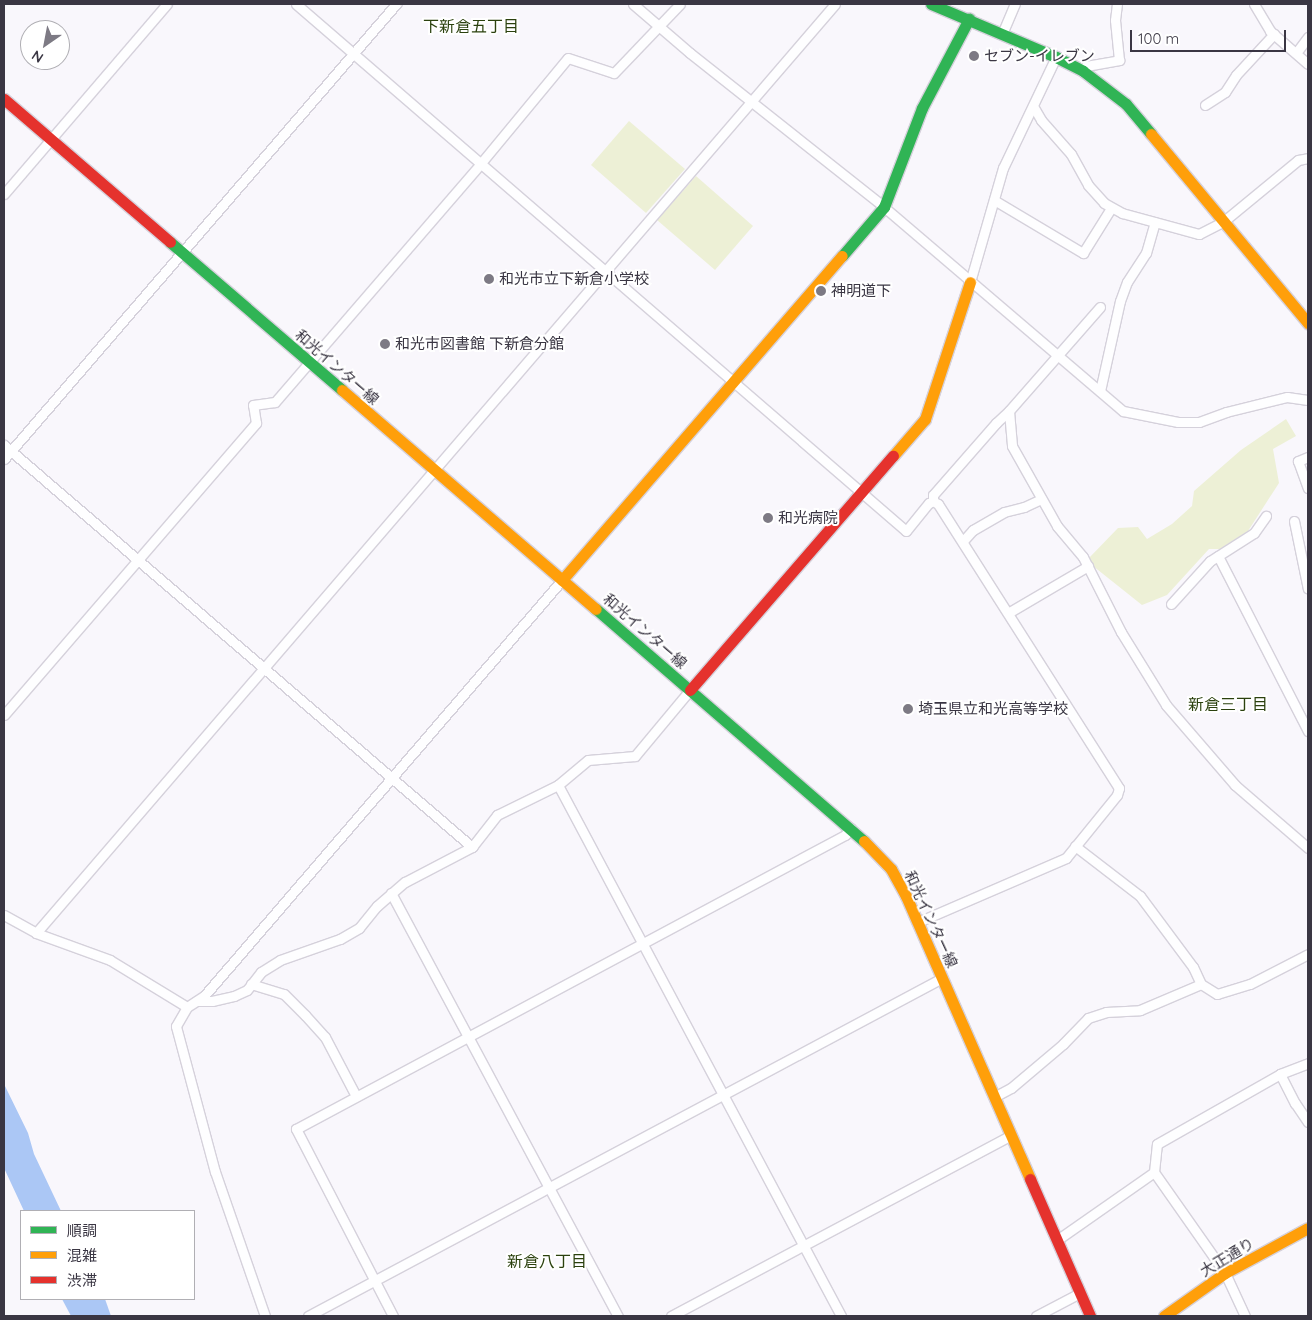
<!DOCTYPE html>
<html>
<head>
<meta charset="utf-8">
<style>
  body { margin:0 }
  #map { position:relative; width:1312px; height:1320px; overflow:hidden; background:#f9f7fc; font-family:Quicksand,"Noto Sans JP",sans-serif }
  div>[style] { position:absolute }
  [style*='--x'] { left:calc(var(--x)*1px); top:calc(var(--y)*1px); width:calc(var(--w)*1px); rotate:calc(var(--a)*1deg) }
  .green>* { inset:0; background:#edf0d6 }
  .water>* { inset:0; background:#abc7f5 }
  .roads { filter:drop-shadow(1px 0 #d5d1db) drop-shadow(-1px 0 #d5d1db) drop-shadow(0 1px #d5d1db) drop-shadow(0 -1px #d5d1db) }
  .street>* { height:9px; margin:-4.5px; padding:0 4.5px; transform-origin:4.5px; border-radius:4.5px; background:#fefeff }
  .fast>* { height:11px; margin:-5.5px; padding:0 5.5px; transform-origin:5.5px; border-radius:5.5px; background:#30b455 }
  .slow>* { height:11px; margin:-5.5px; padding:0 5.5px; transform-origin:5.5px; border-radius:5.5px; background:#ff9f0a }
  .jam>* { height:11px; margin:-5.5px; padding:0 5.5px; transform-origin:5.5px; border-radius:5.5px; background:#e5322d }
  .dots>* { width:14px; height:14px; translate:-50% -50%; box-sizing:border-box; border:2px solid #fff; border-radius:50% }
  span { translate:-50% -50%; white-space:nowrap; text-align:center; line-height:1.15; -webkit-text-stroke:4px #fff; paint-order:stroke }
  .poi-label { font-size:15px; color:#3a3643 }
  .left { translate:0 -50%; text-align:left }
  .street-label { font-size:15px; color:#3a3643 }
  .neighbourhood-label { font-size:16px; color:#2b410e }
  .frame { position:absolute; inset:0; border:5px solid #3a3643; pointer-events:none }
  .legend { position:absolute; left:20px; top:1210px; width:175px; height:90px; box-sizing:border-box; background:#fff; border:1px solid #b0afb4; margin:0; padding:6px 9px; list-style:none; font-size:15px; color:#3a3643 }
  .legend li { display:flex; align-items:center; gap:10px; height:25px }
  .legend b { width:25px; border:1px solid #b0afb4 }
  .north { position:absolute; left:20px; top:20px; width:50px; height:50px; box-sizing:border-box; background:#fff; border:1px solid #b0afb4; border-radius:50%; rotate:213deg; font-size:14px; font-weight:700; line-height:20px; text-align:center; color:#3a3643 }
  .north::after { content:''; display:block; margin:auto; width:18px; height:22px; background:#7d7a84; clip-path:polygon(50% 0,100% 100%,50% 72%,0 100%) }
  .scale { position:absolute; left:1130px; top:30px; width:156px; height:22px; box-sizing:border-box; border:2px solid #3a3643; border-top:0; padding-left:6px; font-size:15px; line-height:18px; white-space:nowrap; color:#3a3643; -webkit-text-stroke:4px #fff; paint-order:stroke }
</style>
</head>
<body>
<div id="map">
  <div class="green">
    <div style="clip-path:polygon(629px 121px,685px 169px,646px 213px,591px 165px)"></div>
    <div style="clip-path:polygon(696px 176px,753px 226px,715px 270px,657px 220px)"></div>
    <div style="clip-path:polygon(1286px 419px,1296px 436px,1273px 449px,1279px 483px,1248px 531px,1220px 549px,1209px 549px,1167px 595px,1142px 605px,1093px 566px,1089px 558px,1118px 528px,1138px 527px,1147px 539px,1172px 524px,1192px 506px,1194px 491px,1241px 450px)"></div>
  </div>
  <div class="water">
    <div style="clip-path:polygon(4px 1084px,28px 1133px,34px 1154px,61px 1211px,24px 1211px,4px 1168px)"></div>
    <div style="clip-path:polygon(62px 1299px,105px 1299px,111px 1316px,71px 1316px)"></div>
  </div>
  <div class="roads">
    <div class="street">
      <div style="--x:296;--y:4;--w:806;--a:40.82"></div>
      <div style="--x:906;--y:531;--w:36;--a:-51"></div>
      <div style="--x:929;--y:503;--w:4;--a:-27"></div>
      <div style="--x:933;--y:501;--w:6;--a:31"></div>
      <div style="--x:938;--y:504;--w:337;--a:57.5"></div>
      <div style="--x:1119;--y:788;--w:7;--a:106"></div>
      <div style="--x:1117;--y:795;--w:81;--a:129"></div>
      <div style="--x:1066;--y:858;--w:161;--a:156.6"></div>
      <div style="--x:633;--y:4;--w:75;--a:40.7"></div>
      <div style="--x:690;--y:53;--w:248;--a:38.4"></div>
      <div style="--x:884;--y:207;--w:314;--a:40.5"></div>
      <div style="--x:1123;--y:411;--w:56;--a:11.3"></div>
      <div style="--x:1178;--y:422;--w:21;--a:0"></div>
      <div style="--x:1199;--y:422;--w:29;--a:-20"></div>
      <div style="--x:1226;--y:412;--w:63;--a:-13.8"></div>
      <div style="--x:1287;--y:397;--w:21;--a:8"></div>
      <div style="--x:1254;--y:4;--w:31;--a:59"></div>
      <div style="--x:1270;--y:31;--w:50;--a:41"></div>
      <div style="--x:1002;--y:34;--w:33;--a:-67"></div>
      <div style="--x:1296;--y:53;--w:20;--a:-53"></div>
      <div style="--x:1083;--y:71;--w:6;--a:-59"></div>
      <div style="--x:1086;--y:66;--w:34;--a:-10"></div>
      <div style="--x:1119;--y:60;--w:40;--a:-95.7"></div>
      <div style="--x:1115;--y:20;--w:16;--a:-83"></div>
      <div style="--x:1205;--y:105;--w:24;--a:-33"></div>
      <div style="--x:1225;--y:92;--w:20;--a:-57"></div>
      <div style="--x:1236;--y:75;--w:56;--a:-47.2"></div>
      <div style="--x:1033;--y:106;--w:16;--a:60"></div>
      <div style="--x:1041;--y:120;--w:45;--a:48.6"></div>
      <div style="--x:1071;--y:154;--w:35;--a:61"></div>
      <div style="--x:1088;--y:185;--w:24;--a:48"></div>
      <div style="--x:1104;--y:203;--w:21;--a:29"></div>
      <div style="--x:1122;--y:213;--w:80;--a:15.3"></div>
      <div style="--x:1199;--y:234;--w:28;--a:-27"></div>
      <div style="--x:1224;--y:221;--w:96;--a:-39.5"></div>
      <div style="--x:1298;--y:160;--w:10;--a:-11"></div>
      <div style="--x:4;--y:194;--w:250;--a:-49.4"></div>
      <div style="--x:994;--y:200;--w:104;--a:30.8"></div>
      <div style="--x:1083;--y:253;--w:53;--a:-58.1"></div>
      <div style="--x:970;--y:282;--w:119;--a:-73.9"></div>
      <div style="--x:1003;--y:168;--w:123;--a:-64.5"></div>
      <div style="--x:1100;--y:307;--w:138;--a:131.2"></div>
      <div style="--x:1009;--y:411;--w:35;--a:85"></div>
      <div style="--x:1012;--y:446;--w:92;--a:60.6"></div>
      <div style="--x:1057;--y:526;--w:40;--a:50"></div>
      <div style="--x:1083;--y:557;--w:84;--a:63.1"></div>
      <div style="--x:1121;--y:632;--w:86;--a:58.3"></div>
      <div style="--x:1166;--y:705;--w:106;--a:49.2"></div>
      <div style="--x:1235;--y:785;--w:96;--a:40.8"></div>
      <div style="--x:1100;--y:391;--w:92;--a:-77.5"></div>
      <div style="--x:1120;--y:301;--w:20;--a:-70"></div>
      <div style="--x:1127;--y:282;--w:35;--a:-57"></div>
      <div style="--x:1146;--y:253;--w:32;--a:-74"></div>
      <div style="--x:4;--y:445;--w:617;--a:40.66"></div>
      <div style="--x:1308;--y:457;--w:11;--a:158"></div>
      <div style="--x:1298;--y:461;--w:29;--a:70"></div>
      <div style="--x:4;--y:459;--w:601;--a:-49.25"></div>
      <div style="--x:933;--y:501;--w:6;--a:-90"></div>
      <div style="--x:933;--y:495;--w:96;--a:-48.8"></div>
      <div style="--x:996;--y:423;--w:18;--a:-43"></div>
      <div style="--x:1294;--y:521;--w:69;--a:78.4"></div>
      <div style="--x:963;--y:541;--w:15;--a:-48"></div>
      <div style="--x:973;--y:530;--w:36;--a:-30"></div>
      <div style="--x:1004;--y:512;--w:21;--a:-14"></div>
      <div style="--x:1024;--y:507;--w:19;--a:-25"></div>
      <div style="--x:1218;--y:556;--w:197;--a:62.8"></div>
      <div style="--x:1171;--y:604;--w:58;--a:-47.8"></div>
      <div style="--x:1210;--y:561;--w:52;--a:-32.5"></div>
      <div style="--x:1254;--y:533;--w:21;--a:-55"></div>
      <div style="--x:1008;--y:613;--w:93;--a:-30.4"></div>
      <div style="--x:4;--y:715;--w:386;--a:-49.2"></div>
      <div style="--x:256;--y:423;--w:18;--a:-99"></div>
      <div style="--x:253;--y:405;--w:22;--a:-8"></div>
      <div style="--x:275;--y:402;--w:316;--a:-49.2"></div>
      <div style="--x:481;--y:163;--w:136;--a:-50.4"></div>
      <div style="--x:568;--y:58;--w:48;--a:18.1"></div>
      <div style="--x:614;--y:73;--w:95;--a:-46.3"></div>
      <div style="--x:558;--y:785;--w:602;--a:61.94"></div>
      <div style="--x:1075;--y:846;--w:82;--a:37.6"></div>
      <div style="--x:1140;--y:896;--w:89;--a:53.3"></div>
      <div style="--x:1193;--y:967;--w:19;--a:65"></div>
      <div style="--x:1201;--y:984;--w:19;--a:32"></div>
      <div style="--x:1217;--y:994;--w:34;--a:-17"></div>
      <div style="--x:1250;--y:984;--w:65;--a:-27.3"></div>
      <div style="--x:391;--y:893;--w:480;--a:61.8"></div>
      <div style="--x:4;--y:915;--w:37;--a:29"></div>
      <div style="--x:36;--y:933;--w:79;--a:20"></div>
      <div style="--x:110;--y:960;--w:90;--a:31.4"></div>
      <div style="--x:36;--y:933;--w:1225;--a:-49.3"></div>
      <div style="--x:251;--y:984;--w:34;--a:17"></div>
      <div style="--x:284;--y:994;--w:30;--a:45"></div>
      <div style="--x:305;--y:1015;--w:30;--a:48"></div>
      <div style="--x:325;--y:1037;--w:67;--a:62.3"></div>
      <div style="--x:197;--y:1001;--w:15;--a:0"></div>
      <div style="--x:212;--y:1001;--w:23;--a:-13"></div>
      <div style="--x:234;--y:996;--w:14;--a:-25"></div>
      <div style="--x:247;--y:990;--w:23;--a:-52"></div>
      <div style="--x:261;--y:972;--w:22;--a:-32"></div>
      <div style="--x:280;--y:960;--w:64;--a:-19.3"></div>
      <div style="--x:340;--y:939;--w:22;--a:-30"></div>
      <div style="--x:359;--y:928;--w:28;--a:-51"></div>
      <div style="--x:377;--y:906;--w:37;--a:-41"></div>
      <div style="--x:405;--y:882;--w:76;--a:-27.6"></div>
      <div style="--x:472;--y:847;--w:41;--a:-52"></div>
      <div style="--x:497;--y:815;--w:68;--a:-26.2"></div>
      <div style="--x:558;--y:785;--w:39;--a:-40"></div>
      <div style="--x:588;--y:760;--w:47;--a:-4.9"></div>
      <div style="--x:635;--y:756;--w:86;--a:-50.2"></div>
      <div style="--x:1280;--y:1074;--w:33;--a:63"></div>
      <div style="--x:1295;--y:1103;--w:23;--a:56"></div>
      <div style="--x:994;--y:1097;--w:19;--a:-28"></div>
      <div style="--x:1011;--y:1088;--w:68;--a:-40.2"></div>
      <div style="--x:1063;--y:1044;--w:36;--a:-46"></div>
      <div style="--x:1088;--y:1018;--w:19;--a:-18"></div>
      <div style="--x:1106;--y:1012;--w:34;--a:-3"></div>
      <div style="--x:1140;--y:1010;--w:66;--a:-23.1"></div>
      <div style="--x:1154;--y:1172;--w:123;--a:54.9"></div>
      <div style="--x:1225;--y:1273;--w:47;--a:65.1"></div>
      <div style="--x:1057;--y:1240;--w:118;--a:-35"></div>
      <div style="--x:1154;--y:1172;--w:28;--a:-84"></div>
      <div style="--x:1157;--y:1144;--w:142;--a:-29.6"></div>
      <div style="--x:1280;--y:1074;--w:30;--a:-21"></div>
      <div style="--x:265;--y:1316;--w:152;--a:-109.1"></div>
      <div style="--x:215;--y:1172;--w:151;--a:-105"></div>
      <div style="--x:176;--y:1026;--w:22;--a:-60"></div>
      <div style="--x:187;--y:1007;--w:20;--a:-33"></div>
      <div style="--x:204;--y:996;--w:549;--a:-49.29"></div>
      <div style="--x:308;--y:1316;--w:718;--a:-28.06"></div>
      <div style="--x:393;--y:1316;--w:211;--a:-117.4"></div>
      <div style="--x:296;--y:1129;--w:623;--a:-28.17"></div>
      <div style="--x:845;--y:835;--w:9;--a:-49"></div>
      <div style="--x:671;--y:1316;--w:385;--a:-28"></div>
      <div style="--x:1036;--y:1316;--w:50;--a:-27.6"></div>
    </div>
    <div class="fast">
      <div style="--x:931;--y:4;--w:136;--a:23"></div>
      <div style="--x:1056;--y:57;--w:30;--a:27"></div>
      <div style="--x:1083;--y:71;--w:54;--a:37.5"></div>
      <div style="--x:1126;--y:104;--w:39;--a:50"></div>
      <div style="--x:170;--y:242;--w:227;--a:40.7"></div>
      <div style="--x:842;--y:256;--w:65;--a:-49.4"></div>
      <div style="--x:884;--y:207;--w:106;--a:-69"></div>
      <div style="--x:922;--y:108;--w:101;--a:-62.2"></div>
      <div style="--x:596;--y:609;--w:354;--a:40.9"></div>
    </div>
    <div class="slow">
      <div style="--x:1151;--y:134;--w:246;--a:50.3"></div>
      <div style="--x:342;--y:390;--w:335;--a:40.8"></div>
      <div style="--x:893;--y:456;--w:49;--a:-49.1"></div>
      <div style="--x:925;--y:419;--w:144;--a:-71.8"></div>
      <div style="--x:562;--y:580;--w:428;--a:-49.2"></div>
      <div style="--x:864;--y:841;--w:39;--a:46"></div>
      <div style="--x:891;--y:869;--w:31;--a:61"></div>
      <div style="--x:906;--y:896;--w:309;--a:66.3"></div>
      <div style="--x:1164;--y:1316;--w:75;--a:-35.2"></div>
      <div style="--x:1225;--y:1273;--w:94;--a:-28.5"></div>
    </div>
    <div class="jam">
      <div style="--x:4;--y:99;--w:219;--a:40.7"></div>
      <div style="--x:690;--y:690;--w:310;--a:-49.1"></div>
      <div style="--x:1030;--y:1179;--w:150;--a:66.3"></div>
    </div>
  </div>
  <div class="dots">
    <div style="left:974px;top:56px;background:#7d7a84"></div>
    <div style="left:489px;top:279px;background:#7d7a84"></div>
    <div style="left:821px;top:291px;background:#7d7a84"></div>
    <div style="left:385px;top:344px;background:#7d7a84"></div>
    <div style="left:768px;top:518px;background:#7d7a84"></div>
    <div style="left:908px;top:709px;background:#7d7a84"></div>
  </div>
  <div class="poi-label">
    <span class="left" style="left:984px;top:56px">セブン-イレブン</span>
    <span class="left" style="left:499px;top:279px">和光市立下新倉小学校</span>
    <span class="left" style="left:831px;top:291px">神明道下</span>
    <span class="left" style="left:395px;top:344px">和光市図書館 下新倉分館</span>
    <span class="left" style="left:778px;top:518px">和光病院</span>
    <span class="left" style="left:918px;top:709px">埼玉県立和光高等学校</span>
  </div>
  <div class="street-label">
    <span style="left:337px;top:367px;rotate:41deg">和光インター線</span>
    <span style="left:645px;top:631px;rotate:41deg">和光インター線</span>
    <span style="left:931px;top:919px;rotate:65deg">和光インター線</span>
    <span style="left:1227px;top:1257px;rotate:-31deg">大正通り</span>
  </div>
  <div class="neighbourhood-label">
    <span style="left:471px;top:26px">下新倉五丁目</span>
    <span style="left:1228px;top:704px">新倉三丁目</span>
    <span style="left:547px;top:1261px">新倉八丁目</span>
  </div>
  <div class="frame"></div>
  <ul class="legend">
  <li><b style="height:6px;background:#30b455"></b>順調</li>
  <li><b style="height:6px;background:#ff9f0a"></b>混雑</li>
  <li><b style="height:6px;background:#e5322d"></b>渋滞</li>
  </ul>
  <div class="north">N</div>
  <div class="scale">100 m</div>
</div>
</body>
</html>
